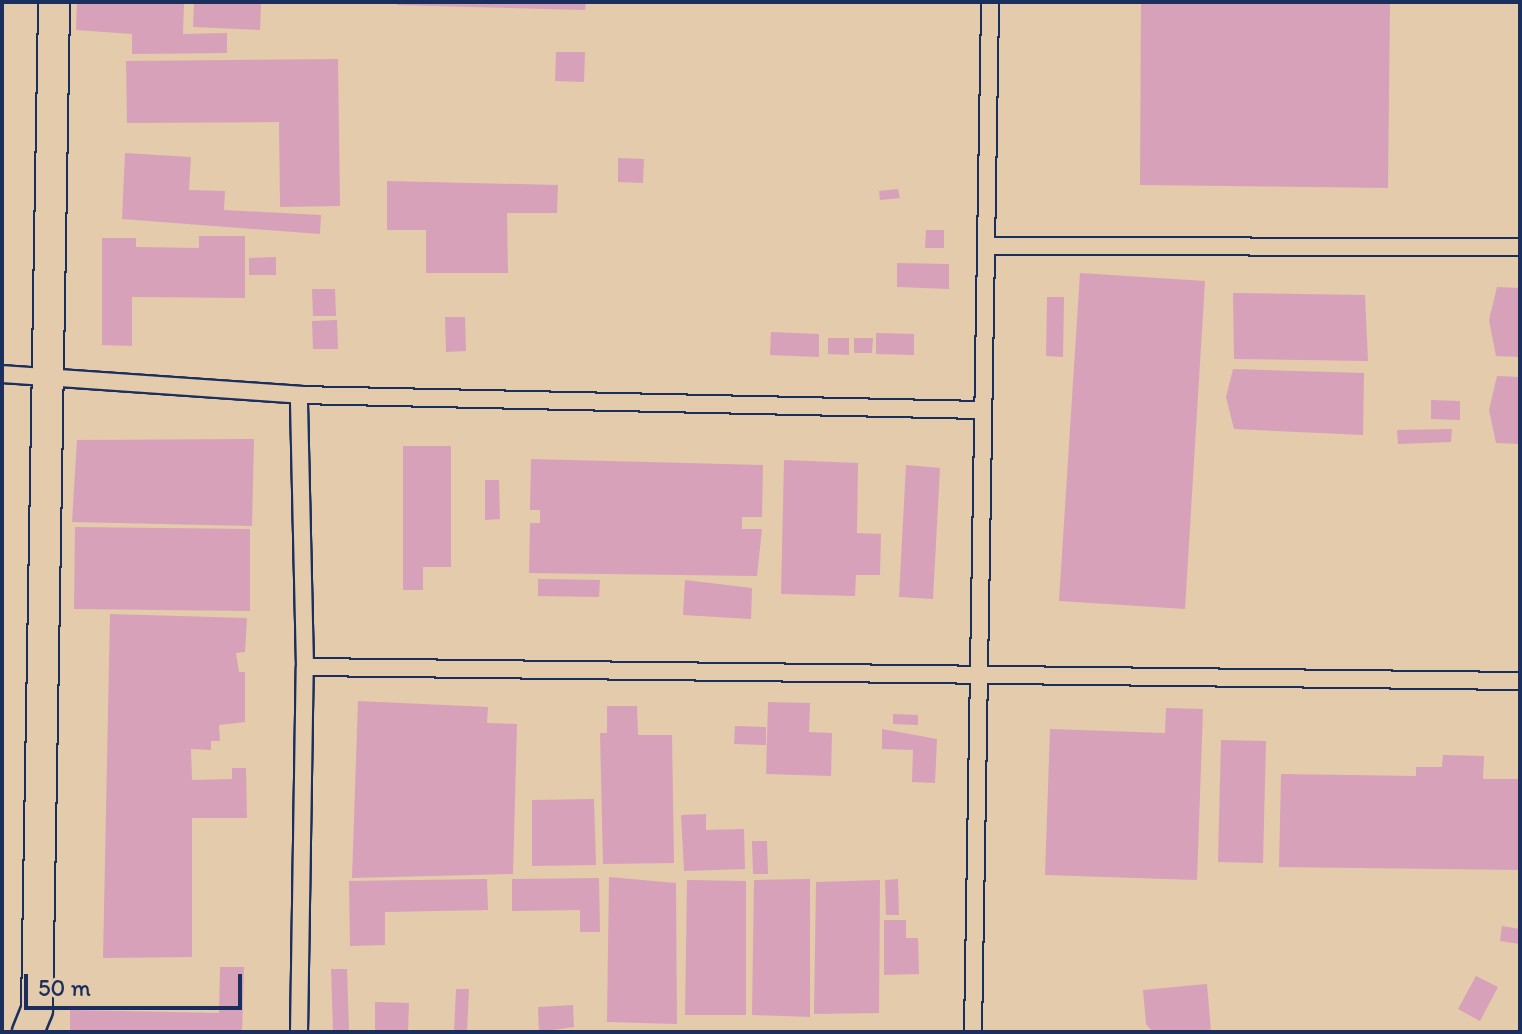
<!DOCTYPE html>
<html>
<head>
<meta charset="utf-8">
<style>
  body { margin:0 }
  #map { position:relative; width:1522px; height:1034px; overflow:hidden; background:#e4cbac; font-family:Itim,sans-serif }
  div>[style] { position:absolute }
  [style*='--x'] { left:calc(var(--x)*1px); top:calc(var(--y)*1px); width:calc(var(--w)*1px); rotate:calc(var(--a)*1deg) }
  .building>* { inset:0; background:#d7a1b9 }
  .roads { filter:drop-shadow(2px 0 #1b2f5e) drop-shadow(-2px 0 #1b2f5e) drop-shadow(0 2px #1b2f5e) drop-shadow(0 -2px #1b2f5e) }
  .service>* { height:16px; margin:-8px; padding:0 8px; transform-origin:8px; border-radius:8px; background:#e4cbac }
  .minor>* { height:30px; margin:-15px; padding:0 15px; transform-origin:15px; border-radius:15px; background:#e4cbac }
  span { translate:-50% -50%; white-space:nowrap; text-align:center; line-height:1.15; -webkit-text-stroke:6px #e4cbac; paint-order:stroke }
  .frame { position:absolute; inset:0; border:4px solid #1b2f5e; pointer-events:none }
  .scale { position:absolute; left:24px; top:974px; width:218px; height:36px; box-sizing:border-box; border:4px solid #1b2f5e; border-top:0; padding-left:10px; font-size:24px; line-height:28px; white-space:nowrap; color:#1b2f5e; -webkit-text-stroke:6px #e4cbac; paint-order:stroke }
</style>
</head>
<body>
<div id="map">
  <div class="building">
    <div style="clip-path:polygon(77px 2px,184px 2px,183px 34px,227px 33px,227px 53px,132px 54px,132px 34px,76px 30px)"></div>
    <div style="clip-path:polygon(194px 2px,261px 2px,260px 30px,193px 27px)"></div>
    <div style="clip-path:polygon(397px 2px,586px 2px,585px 10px,397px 5px)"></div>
    <div style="clip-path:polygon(1141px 2px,1390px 2px,1388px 188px,1140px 185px)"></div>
    <div style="clip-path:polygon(556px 52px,585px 52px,584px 82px,555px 81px)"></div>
    <div style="clip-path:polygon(338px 59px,340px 206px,280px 207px,279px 122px,127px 123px,126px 61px)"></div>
    <div style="clip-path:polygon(125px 153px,191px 157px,189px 190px,225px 191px,224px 210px,321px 215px,320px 234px,122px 219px)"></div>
    <div style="clip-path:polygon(618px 158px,644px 159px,643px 183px,618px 182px)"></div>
    <div style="clip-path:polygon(387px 181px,558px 185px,557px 213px,507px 213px,508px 273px,426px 273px,426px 230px,387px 230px)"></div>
    <div style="clip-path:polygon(898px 189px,900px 198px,880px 200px,879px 191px)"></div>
    <div style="clip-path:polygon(926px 230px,944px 230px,944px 248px,925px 248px)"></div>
    <div style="clip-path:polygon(199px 236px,245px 236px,245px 298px,132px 297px,132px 346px,102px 345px,102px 238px,136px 238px,136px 247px,199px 248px)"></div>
    <div style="clip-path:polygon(276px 257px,276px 275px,249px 275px,249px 258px)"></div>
    <div style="clip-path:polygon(897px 263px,949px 264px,949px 289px,897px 287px)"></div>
    <div style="clip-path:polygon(1080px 273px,1205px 281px,1185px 609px,1059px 601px)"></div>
    <div style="clip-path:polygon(1497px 287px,1520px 288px,1520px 357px,1496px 356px,1489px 320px)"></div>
    <div style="clip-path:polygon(312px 289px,335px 289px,336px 316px,313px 316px)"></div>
    <div style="clip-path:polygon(1233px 293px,1365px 295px,1368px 361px,1234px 359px)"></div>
    <div style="clip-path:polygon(1047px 297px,1064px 297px,1063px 357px,1046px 356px)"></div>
    <div style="clip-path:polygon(445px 317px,465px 317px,466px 351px,446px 352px)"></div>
    <div style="clip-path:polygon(337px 320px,338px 349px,313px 349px,312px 321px)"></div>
    <div style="clip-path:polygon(771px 332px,819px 334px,819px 357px,770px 355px)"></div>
    <div style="clip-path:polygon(876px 333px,914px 334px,914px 355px,876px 354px)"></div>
    <div style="clip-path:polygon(828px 338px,849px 338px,849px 355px,828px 354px)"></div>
    <div style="clip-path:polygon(854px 338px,873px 338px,872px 353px,854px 353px)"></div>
    <div style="clip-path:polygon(1233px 369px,1364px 373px,1363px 435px,1234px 429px,1226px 397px)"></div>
    <div style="clip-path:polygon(1497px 376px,1520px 377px,1520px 444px,1496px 443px,1489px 410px)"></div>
    <div style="clip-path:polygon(1431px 400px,1460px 401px,1460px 420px,1431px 419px)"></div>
    <div style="clip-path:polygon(1452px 429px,1451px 442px,1398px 444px,1397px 430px)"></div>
    <div style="clip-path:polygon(254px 439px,252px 526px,72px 522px,77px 440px)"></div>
    <div style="clip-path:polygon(403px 446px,451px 446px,451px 567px,423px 567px,423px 590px,403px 590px)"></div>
    <div style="clip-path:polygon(531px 459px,763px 465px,762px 517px,742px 517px,742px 529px,762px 529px,757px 576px,529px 573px,530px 523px,540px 523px,540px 510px,530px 510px)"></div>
    <div style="clip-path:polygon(784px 460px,858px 463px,857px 533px,881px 534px,880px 575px,856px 575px,855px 596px,781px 594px)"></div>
    <div style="clip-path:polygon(906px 465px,940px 468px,933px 599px,899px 597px)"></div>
    <div style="clip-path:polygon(485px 480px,499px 480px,500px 519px,485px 520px)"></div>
    <div style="clip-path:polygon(75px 527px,250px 529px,250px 611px,74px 609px)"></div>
    <div style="clip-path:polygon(538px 579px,600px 580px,599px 597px,538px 596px)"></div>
    <div style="clip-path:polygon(685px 580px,752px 588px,751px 619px,683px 615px)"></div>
    <div style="clip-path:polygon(110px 614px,247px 618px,245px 652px,236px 653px,239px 672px,245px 672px,245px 722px,219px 725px,220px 741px,211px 741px,211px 750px,191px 749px,192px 780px,232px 779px,232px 768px,246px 768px,247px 818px,192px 818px,192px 957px,103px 958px)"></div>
    <div style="clip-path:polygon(358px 701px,488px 707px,487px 723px,517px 724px,513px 874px,352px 878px)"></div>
    <div style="clip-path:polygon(768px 702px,810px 703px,809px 732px,832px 733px,831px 776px,766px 774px)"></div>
    <div style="clip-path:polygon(607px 706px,637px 706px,638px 735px,672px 735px,674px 863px,603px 864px,600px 733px,607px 733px)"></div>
    <div style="clip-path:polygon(1166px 708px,1203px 709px,1197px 880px,1045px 875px,1050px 729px,1165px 733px)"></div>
    <div style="clip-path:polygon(893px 714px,918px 715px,918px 725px,893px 724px)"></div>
    <div style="clip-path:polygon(735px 726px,766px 727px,766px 745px,734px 744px)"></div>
    <div style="clip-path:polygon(882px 729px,937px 739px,935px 783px,912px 782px,913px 750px,882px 749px)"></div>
    <div style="clip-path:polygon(1221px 740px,1266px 741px,1263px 863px,1218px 862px)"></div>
    <div style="clip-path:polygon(1443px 755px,1484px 756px,1483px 779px,1520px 779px,1520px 870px,1279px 867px,1281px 774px,1416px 776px,1416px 767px,1442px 767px)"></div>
    <div style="clip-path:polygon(594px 799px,596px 865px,532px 866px,532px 800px)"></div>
    <div style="clip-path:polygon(706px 814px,706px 830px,744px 829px,745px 869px,684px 871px,681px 815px)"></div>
    <div style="clip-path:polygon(752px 841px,767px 841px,768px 874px,753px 874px)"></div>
    <div style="clip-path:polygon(609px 877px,676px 883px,677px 1024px,607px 1022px)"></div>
    <div style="clip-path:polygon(599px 878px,600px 932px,580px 932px,580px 910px,512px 911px,512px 879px)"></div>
    <div style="clip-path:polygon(487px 879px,488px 910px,385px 912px,385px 945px,350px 946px,349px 881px)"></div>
    <div style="clip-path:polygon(810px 879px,810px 1017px,752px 1015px,754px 880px)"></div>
    <div style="clip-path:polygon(898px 879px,899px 915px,886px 915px,885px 880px)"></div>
    <div style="clip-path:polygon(687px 880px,746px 881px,746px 1015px,685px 1015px)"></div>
    <div style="clip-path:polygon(880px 880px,879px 1013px,814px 1014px,816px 882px)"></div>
    <div style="clip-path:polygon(884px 920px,906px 920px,906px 938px,918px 938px,919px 974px,884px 975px)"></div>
    <div style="clip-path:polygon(1502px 926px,1520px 929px,1520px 944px,1500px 941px)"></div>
    <div style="clip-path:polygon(220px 967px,244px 967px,242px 1032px,70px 1032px,70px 1010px,219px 1013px)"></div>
    <div style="clip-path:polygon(331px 969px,347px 969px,349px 1030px,333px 1030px)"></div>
    <div style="clip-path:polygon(1476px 976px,1498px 987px,1480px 1021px,1458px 1009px)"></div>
    <div style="clip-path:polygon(1207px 984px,1211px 1032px,1153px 1032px,1146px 1024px,1143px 990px)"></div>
    <div style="clip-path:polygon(456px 989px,469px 989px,467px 1032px,454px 1032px)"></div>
    <div style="clip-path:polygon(375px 1002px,409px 1003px,408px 1032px,375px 1032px)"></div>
    <div style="clip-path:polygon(573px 1005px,574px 1027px,539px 1032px,538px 1007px)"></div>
  </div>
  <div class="roads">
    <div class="service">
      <div style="--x:986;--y:246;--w:534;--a:0.11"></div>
      <div style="--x:2;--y:374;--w:298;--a:4"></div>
      <div style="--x:299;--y:395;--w:683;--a:1.26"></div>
      <div style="--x:305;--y:667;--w:1215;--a:0.66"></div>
      <div style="--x:299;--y:1032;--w:365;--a:-89.1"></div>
      <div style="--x:305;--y:667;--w:272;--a:-91.3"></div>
      <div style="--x:973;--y:1032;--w:1030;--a:-89.05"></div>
    </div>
    <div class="minor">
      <div style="--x:28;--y:1032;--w:24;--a:-68"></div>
      <div style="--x:37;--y:1010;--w:1008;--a:-89.03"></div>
    </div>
  </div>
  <div class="frame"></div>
  <div class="scale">50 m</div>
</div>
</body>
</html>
